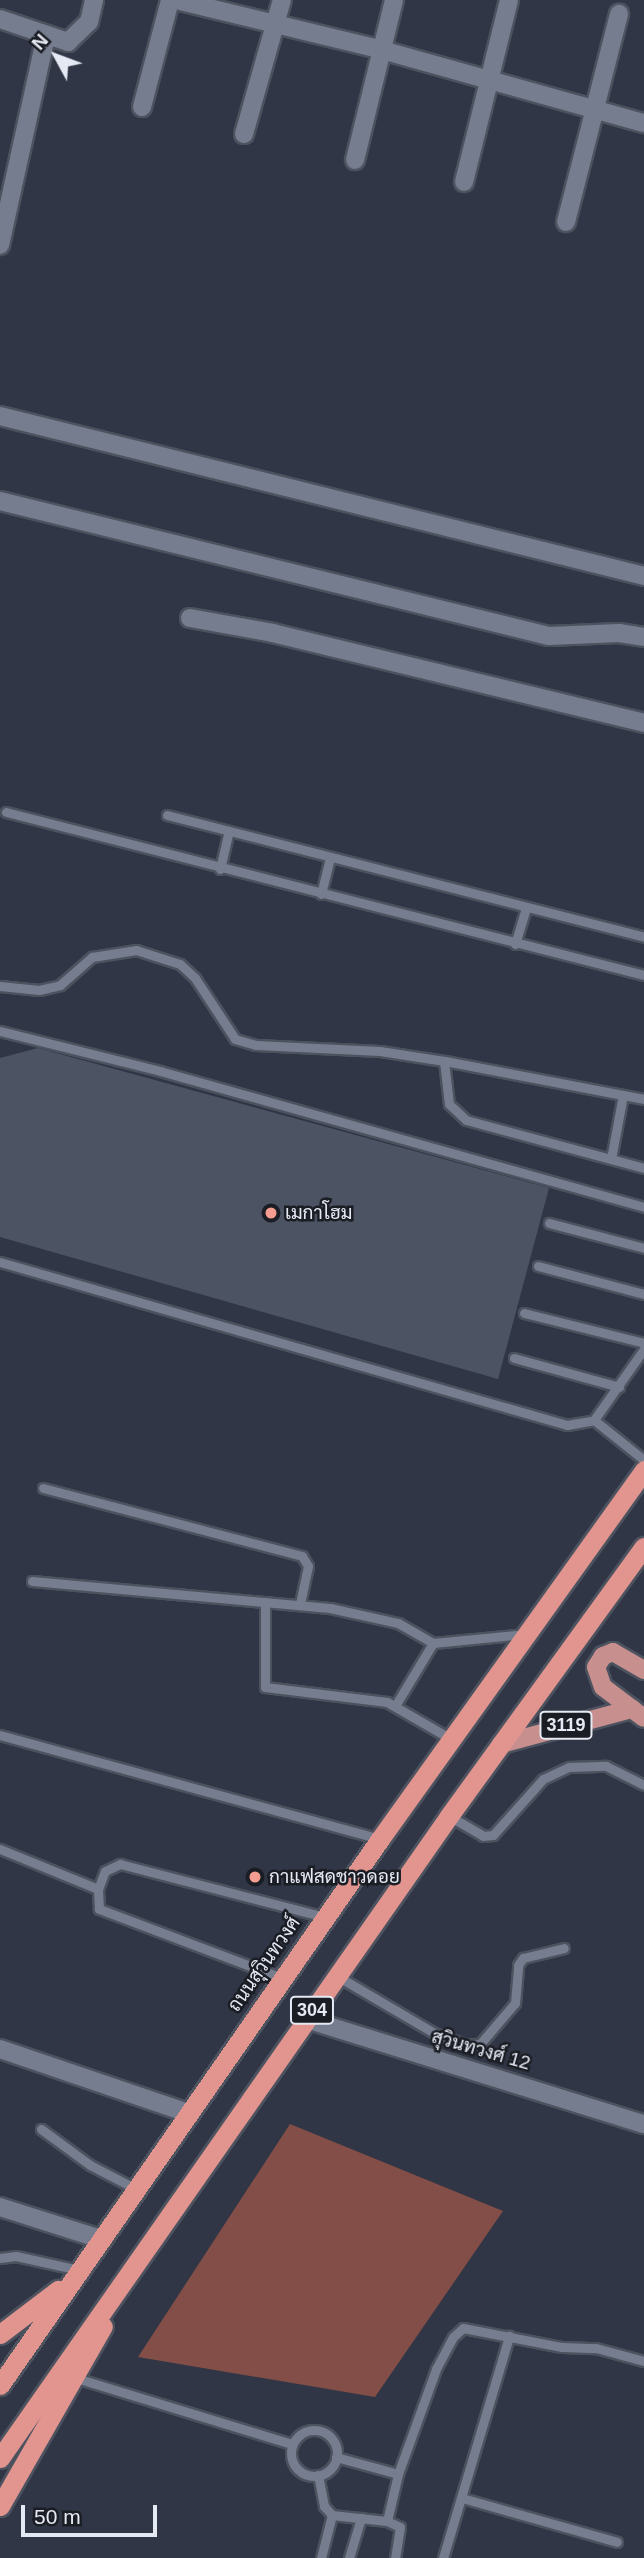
<!DOCTYPE html>
<html>
<head>
<meta charset="utf-8">
<style>
  body { margin:0 }
  #map { position:relative; width:644px; height:2558px; overflow:hidden; background:#303645; font-family:Helvetica,Sarabun,sans-serif }
  div>[style] { position:absolute }
  [style*='--x'] { left:calc(var(--x)*1px); top:calc(var(--y)*1px); width:calc(var(--w)*1px); rotate:calc(var(--a)*1deg) }
  .green>* { inset:0; background:#834e47 }
  .building>* { inset:0; background:#4c5363 }
  .roads { filter:drop-shadow(2px 0 #4d525f) drop-shadow(-2px 0 #4d525f) drop-shadow(0 2px #4d525f) drop-shadow(0 -2px #4d525f) }
  .service>* { height:9px; margin:-4.5px; padding:0 4.5px; transform-origin:4.5px; border-radius:4.5px; background:#767d8f }
  .service>.ring { margin:-4.5px; padding:0; box-sizing:content-box; background:none; border:9px solid #767d8f; border-radius:50% }
  .minor>* { height:18px; margin:-9px; padding:0 9px; transform-origin:9px; border-radius:9px; background:#767d8f }
  .primary>* { height:18px; margin:-9px; padding:0 9px; transform-origin:9px; border-radius:9px; background:#c78f8e }
  .trunk>* { height:19px; margin:-9.5px; padding:0 9.5px; transform-origin:9.5px; border-radius:9.5px; background:#e2958e }
  .dots>* { width:19px; height:19px; translate:-50% -50%; box-sizing:border-box; border:4px solid #1b1d24; border-radius:50% }
  span { translate:-50% -50%; white-space:nowrap; text-align:center; line-height:1.15; -webkit-text-stroke:5px #1b1d24; paint-order:stroke }
  .shield-label span { padding:2px 5px; background:#1b1d24; border:2px solid; border-radius:5px; -webkit-text-stroke-width:0 }
  .shield-label { font-size:18px; color:#e5e9f3; font-weight:700 }
  .poi-label { font-size:19px; color:#e5e9f3 }
  .left { translate:0 -50%; text-align:left }
  .street-label { font-size:19px; color:#e5e9f3 }
  .north { position:absolute; left:21px; top:21px; width:70px; height:70px; -webkit-text-stroke:5px #1b1d24; paint-order:stroke; rotate:311deg; font-size:19px; font-weight:700; line-height:28px; text-align:center; color:#e5e9f3 }
  .north::after { content:''; display:block; margin:auto; width:24px; height:32px; background:#e5e9f3; clip-path:polygon(50% 0,100% 100%,50% 72%,0 100%) }
  .scale { position:absolute; left:21px; top:2505px; width:136px; height:32px; box-sizing:border-box; border:4px solid #e5e9f3; border-top:0; padding-left:9px; font-size:21px; line-height:24px; white-space:nowrap; color:#e5e9f3; -webkit-text-stroke:5px #1b1d24; paint-order:stroke }
</style>
</head>
<body>
<div id="map">
  <div class="green">
    <div style="clip-path:polygon(290px 2124px,503px 2211px,375px 2397px,138px 2357px)"></div>
  </div>
  <div class="building">
    <div style="clip-path:polygon(38px 1048px,549px 1188px,498px 1379px,0 1237px,0 1058px)"></div>
  </div>
  <div class="roads">
    <div class="service">
      <div style="--x:6;--y:812;--w:658;--a:14.33"></div>
      <div style="--x:167;--y:815;--w:492;--a:14.3"></div>
      <div style="--x:220;--y:869;--w:39;--a:-77"></div>
      <div style="--x:321;--y:894;--w:38;--a:-76"></div>
      <div style="--x:515;--y:944;--w:38;--a:-73"></div>
      <div style="--x:0;--y:986;--w:39;--a:6"></div>
      <div style="--x:39;--y:990;--w:22;--a:-13"></div>
      <div style="--x:60;--y:985;--w:43;--a:-41.2"></div>
      <div style="--x:92;--y:957;--w:45;--a:-9"></div>
      <div style="--x:136;--y:950;--w:46;--a:17.7"></div>
      <div style="--x:180;--y:964;--w:21;--a:43"></div>
      <div style="--x:195;--y:978;--w:73;--a:56.7"></div>
      <div style="--x:235;--y:1039;--w:22;--a:16"></div>
      <div style="--x:256;--y:1045;--w:124;--a:2.8"></div>
      <div style="--x:380;--y:1051;--w:65;--a:8.9"></div>
      <div style="--x:0;--y:1031;--w:165;--a:14"></div>
      <div style="--x:160;--y:1071;--w:503;--a:15.69"></div>
      <div style="--x:644;--y:1099;--w:204;--a:-169.2"></div>
      <div style="--x:444;--y:1061;--w:43;--a:83.4"></div>
      <div style="--x:449;--y:1104;--w:23;--a:43"></div>
      <div style="--x:466;--y:1120;--w:184;--a:15.1"></div>
      <div style="--x:611;--y:1159;--w:65;--a:-79.4"></div>
      <div style="--x:549;--y:1223;--w:98;--a:14.7"></div>
      <div style="--x:0;--y:1262;--w:590;--a:16.04"></div>
      <div style="--x:567;--y:1425;--w:27;--a:-10"></div>
      <div style="--x:538;--y:1266;--w:110;--a:14.8"></div>
      <div style="--x:524;--y:1313;--w:124;--a:14"></div>
      <div style="--x:644;--y:1349;--w:87;--a:125.2"></div>
      <div style="--x:594;--y:1420;--w:64;--a:38.7"></div>
      <div style="--x:514;--y:1358;--w:109;--a:15.4"></div>
      <div style="--x:43;--y:1488;--w:268;--a:14.7"></div>
      <div style="--x:302;--y:1556;--w:12;--a:59"></div>
      <div style="--x:308;--y:1566;--w:40;--a:102"></div>
      <div style="--x:32;--y:1581;--w:299;--a:5.2"></div>
      <div style="--x:330;--y:1608;--w:70;--a:12.4"></div>
      <div style="--x:398;--y:1623;--w:40;--a:29.7"></div>
      <div style="--x:433;--y:1643;--w:91;--a:-5.6"></div>
      <div style="--x:265;--y:1602;--w:85;--a:90"></div>
      <div style="--x:265;--y:1687;--w:123;--a:7"></div>
      <div style="--x:387;--y:1702;--w:74;--a:30"></div>
      <div style="--x:395;--y:1706;--w:74;--a:-58.9"></div>
      <div style="--x:0;--y:1735;--w:394;--a:15.3"></div>
      <div style="--x:449;--y:1816;--w:39;--a:30"></div>
      <div style="--x:483;--y:1836;--w:10;--a:-6"></div>
      <div style="--x:493;--y:1835;--w:75;--a:-48.2"></div>
      <div style="--x:543;--y:1779;--w:29;--a:-25"></div>
      <div style="--x:569;--y:1767;--w:37;--a:-2"></div>
      <div style="--x:606;--y:1766;--w:42;--a:26.6"></div>
      <div style="--x:0;--y:1849;--w:106;--a:22.2"></div>
      <div style="--x:337;--y:1976;--w:113;--a:30.4"></div>
      <div style="--x:434;--y:2033;--w:32;--a:20"></div>
      <div style="--x:464;--y:2044;--w:16;--a:0"></div>
      <div style="--x:480;--y:2044;--w:54;--a:-49.5"></div>
      <div style="--x:515;--y:2003;--w:38;--a:-85"></div>
      <div style="--x:518;--y:1965;--w:9;--a:-54"></div>
      <div style="--x:523;--y:1958;--w:42;--a:-13.7"></div>
      <div style="--x:282;--y:1978;--w:196;--a:-159.3"></div>
      <div style="--x:99;--y:1909;--w:20;--a:-93"></div>
      <div style="--x:98;--y:1889;--w:19;--a:-69"></div>
      <div style="--x:105;--y:1871;--w:17;--a:-25"></div>
      <div style="--x:120;--y:1864;--w:212;--a:14.5"></div>
      <div style="--x:41;--y:2129;--w:61;--a:36.3"></div>
      <div style="--x:90;--y:2165;--w:52;--a:27.6"></div>
      <div style="--x:0;--y:2258;--w:16;--a:-7"></div>
      <div style="--x:16;--y:2256;--w:65;--a:12.5"></div>
      <div style="--x:76;--y:2378;--w:226;--a:17"></div>
      <div class="ring" style="left:291px;top:2430px;width:37px;height:37px"></div>
      <div style="--x:336;--y:2457;--w:64;--a:15.3"></div>
      <div style="--x:398;--y:2474;--w:112;--a:-70.1"></div>
      <div style="--x:436;--y:2369;--w:36;--a:-62"></div>
      <div style="--x:453;--y:2337;--w:13;--a:-42"></div>
      <div style="--x:463;--y:2328;--w:101;--a:10.9"></div>
      <div style="--x:562;--y:2347;--w:34;--a:2"></div>
      <div style="--x:596;--y:2348;--w:50;--a:15.2"></div>
      <div style="--x:318;--y:2475;--w:32;--a:79"></div>
      <div style="--x:324;--y:2506;--w:12;--a:48"></div>
      <div style="--x:332;--y:2515;--w:55;--a:6.2"></div>
      <div style="--x:387;--y:2521;--w:14;--a:25"></div>
      <div style="--x:400;--y:2527;--w:31;--a:99"></div>
      <div style="--x:462;--y:2498;--w:161;--a:15.8"></div>
      <div style="--x:387;--y:2521;--w:48;--a:-76.8"></div>
      <div style="--x:321;--y:2558;--w:44;--a:-75.7"></div>
      <div style="--x:349;--y:2558;--w:42;--a:-73.3"></div>
      <div style="--x:443;--y:2558;--w:232;--a:-73.4"></div>
    </div>
    <div class="minor">
      <div style="--x:176;--y:0;--w:212;--a:13.6"></div>
      <div style="--x:382;--y:50;--w:272;--a:15.6"></div>
      <div style="--x:0;--y:19;--w:72;--a:18.7"></div>
      <div style="--x:68;--y:42;--w:29;--a:-44"></div>
      <div style="--x:89;--y:22;--w:23;--a:-77"></div>
      <div style="--x:142;--y:107;--w:111;--a:-75.3"></div>
      <div style="--x:244;--y:134;--w:139;--a:-74.2"></div>
      <div style="--x:355;--y:160;--w:165;--a:-76.3"></div>
      <div style="--x:464;--y:182;--w:187;--a:-76.1"></div>
      <div style="--x:566;--y:222;--w:215;--a:-75.7"></div>
      <div style="--x:0;--y:245;--w:215;--a:-77.6"></div>
      <div style="--x:0;--y:416;--w:664;--a:13.95"></div>
      <div style="--x:0;--y:501;--w:565;--a:13.82"></div>
      <div style="--x:549;--y:636;--w:70;--a:-2.5"></div>
      <div style="--x:619;--y:633;--w:25;--a:9"></div>
      <div style="--x:190;--y:618;--w:84;--a:10.2"></div>
      <div style="--x:273;--y:633;--w:382;--a:13.6"></div>
      <div style="--x:306;--y:2019;--w:354;--a:17.3"></div>
      <div style="--x:0;--y:2049;--w:199;--a:18.8"></div>
      <div style="--x:0;--y:2207;--w:105;--a:17.7"></div>
    </div>
    <div class="primary">
      <div style="--x:644;--y:1670;--w:36;--a:-150"></div>
      <div style="--x:613;--y:1652;--w:11;--a:158"></div>
      <div style="--x:603;--y:1656;--w:13;--a:122"></div>
      <div style="--x:596;--y:1667;--w:21;--a:71"></div>
      <div style="--x:603;--y:1687;--w:51;--a:37.1"></div>
      <div style="--x:501;--y:1744;--w:136;--a:-15"></div>
    </div>
    <div class="trunk">
      <div style="--x:0;--y:2334;--w:73;--a:-37.2"></div>
      <div style="--x:0;--y:2385;--w:665;--a:-55.16"></div>
      <div style="--x:380;--y:1839;--w:454;--a:-54.4"></div>
      <div style="--x:0;--y:2458;--w:783;--a:-55.03"></div>
      <div style="--x:449;--y:1816;--w:332;--a:-54.1"></div>
      <div style="--x:0;--y:2506;--w:207;--a:-60.2"></div>
    </div>
  </div>
  <div class="dots">
    <div style="left:271px;top:1213px;background:#f59d90"></div>
    <div style="left:255px;top:1877px;background:#f59d90"></div>
  </div>
  <div class="shield-label">
    <span style="left:566px;top:1725px">3119</span>
    <span style="left:312px;top:2010px">304</span>
  </div>
  <div class="poi-label">
    <span class="left" style="left:285px;top:1213px">เมกาโฮม</span>
    <span class="left" style="left:269px;top:1877px">กาแฟสดชาวดอย</span>
  </div>
  <div class="street-label">
    <span style="left:264px;top:1964px;rotate:-55deg">ถนนสุวินทวงศ์</span>
    <span style="left:481px;top:2050px;rotate:16deg">สุวินทวงศ์ 12</span>
  </div>
  <div class="north">N</div>
  <div class="scale">50 m</div>
</div>
</body>
</html>
